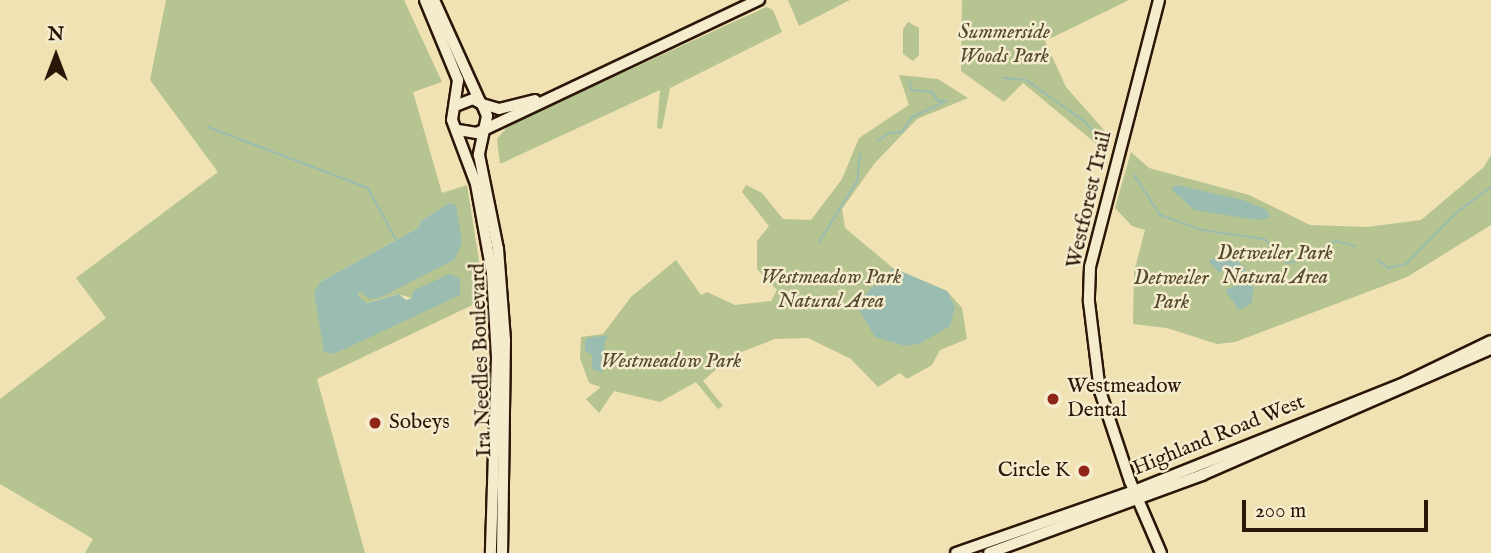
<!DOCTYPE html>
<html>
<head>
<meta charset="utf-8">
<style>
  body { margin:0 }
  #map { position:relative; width:1491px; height:553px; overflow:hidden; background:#f0e2b3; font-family:"IM FELL English",serif }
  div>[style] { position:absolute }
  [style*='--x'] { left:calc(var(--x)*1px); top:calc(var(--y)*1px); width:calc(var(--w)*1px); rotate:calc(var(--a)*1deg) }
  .green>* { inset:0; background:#b5c490 }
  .water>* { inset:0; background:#9bbdb1 }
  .stream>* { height:2px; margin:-1px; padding:0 1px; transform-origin:1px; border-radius:1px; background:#9bbdb1 }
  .roads { filter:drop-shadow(2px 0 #2b1607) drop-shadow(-2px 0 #2b1607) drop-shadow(0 2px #2b1607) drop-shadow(0 -2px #2b1607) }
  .secondary>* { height:10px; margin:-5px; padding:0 5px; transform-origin:5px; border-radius:5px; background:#f5ecce }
  .dots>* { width:19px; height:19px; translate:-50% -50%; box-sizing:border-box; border:4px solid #f5ecce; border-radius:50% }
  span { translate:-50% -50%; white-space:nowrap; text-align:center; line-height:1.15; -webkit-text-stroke:5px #f5ecce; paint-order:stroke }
  .park-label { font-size:21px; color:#544a30; font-style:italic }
  .street-label { font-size:21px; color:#2b1607 }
  .poi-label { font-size:21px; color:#2b1607 }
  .left { translate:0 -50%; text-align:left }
  .right { translate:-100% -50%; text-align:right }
  .north { position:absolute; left:21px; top:21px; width:70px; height:70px; -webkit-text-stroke:5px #f5ecce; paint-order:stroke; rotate:0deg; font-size:19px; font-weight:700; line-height:28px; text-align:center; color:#2b1607 }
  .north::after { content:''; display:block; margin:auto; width:24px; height:32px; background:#2b1607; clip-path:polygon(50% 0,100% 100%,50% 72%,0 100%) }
  .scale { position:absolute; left:1242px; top:500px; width:186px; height:32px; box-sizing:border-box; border:4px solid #2b1607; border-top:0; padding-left:9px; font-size:21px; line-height:24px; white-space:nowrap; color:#2b1607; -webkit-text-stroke:5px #f5ecce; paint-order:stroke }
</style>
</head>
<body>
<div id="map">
  <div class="green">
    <div style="clip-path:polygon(evenodd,166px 0,404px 0,442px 82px,413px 92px,442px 193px,467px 185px,485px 299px,317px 379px,365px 553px,85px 553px,93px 539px,0 484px,0 399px,106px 318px,76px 278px,218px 172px,150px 80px,166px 0,421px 221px,454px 260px,360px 291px,358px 296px,366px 303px,398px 294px,412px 298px,324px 351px,320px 282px,418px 228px,421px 221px)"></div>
    <div style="clip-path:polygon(788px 0,850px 0,799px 26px)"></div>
    <div style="clip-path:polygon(962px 0,1129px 0,1045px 41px,1066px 87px,1111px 138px,1106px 152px,1023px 83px,1004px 102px,961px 71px)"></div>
    <div style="clip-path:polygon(766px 7px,773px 10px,782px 32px,670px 88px,662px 129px,657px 128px,660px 90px,500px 164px,497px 139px,509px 125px)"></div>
    <div style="clip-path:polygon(908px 22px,919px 28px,919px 55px,913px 61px,903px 54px,903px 29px)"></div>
    <div style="clip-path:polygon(899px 75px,938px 79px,968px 98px,917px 119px,874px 164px,842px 209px,845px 228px,893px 268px,947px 291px,962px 308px,967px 339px,940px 350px,932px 365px,907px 379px,900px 373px,878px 387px,851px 359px,808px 338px,775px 339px,731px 356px,703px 381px,723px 406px,718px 409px,696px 382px,660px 402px,614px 391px,599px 413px,586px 399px,601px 387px,589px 383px,580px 358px,581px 337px,603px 334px,631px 297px,676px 260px,701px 295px,707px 292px,735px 305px,771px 301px,777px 290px,757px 269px,757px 241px,769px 226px,742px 192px,746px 185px,762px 193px,783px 219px,811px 220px,842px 179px,859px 138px,909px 105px)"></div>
    <div style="clip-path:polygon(1131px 152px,1149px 168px,1249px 195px,1310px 225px,1367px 227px,1421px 220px,1484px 167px,1491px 155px,1491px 225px,1407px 277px,1235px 342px,1217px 344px,1167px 328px,1133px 324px,1134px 272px,1145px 230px,1132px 226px,1115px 208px)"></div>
  </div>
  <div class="water">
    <div style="clip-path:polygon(1177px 185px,1243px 200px,1267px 210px,1270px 218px,1257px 220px,1194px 210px,1171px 189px)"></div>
    <div style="clip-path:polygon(449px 203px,456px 205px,462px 243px,454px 260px,379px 298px,369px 299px,360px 291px,358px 296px,367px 303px,399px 294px,406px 300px,412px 298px,413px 291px,449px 274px,460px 278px,460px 295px,334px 354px,324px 352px,314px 292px,320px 282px,418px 228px,421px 221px)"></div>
    <div style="clip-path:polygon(1228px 250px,1245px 269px,1254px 288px,1251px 304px,1239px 310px,1225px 290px,1239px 284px,1224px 269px,1219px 273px,1209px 261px)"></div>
    <div style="clip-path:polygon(893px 268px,947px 291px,955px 307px,950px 326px,919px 344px,905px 346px,875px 337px,859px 310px,860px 299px)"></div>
    <div style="clip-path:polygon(609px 335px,605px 341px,602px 373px,592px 369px,592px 355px,585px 351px,585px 343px,587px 338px)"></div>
  </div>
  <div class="stream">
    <div style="--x:1003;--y:78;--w:23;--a:5"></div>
    <div style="--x:1026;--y:80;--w:71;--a:35.3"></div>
    <div style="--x:1084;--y:121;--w:28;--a:48"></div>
    <div style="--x:910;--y:82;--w:8;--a:83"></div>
    <div style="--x:911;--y:90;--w:21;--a:5"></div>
    <div style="--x:932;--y:92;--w:11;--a:56"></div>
    <div style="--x:938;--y:101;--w:8;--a:0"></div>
    <div style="--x:208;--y:127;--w:171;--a:20.9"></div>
    <div style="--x:368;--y:188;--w:59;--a:61.7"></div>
    <div style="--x:878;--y:141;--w:14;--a:-36"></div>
    <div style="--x:889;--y:133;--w:13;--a:-4"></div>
    <div style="--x:902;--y:132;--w:18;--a:-56"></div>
    <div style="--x:912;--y:117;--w:38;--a:-25"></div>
    <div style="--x:1134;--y:175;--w:48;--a:57"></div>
    <div style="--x:1160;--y:215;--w:45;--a:19.7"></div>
    <div style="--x:1202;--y:230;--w:63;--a:8.3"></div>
    <div style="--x:1264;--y:239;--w:33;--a:46"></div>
    <div style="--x:1287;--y:263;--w:21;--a:-11"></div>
    <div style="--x:1308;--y:259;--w:33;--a:-33"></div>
    <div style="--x:1336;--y:241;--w:20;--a:15"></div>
    <div style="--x:819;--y:242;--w:72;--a:-58.1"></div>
    <div style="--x:857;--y:181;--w:27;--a:-84"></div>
    <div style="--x:1378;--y:260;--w:13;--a:39"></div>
    <div style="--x:1388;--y:268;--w:18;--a:-13"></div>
    <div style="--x:1406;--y:264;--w:71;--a:-45.6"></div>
    <div style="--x:1456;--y:213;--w:44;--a:-36.6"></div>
  </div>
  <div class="roads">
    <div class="secondary">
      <div style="--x:425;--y:0;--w:87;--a:67.6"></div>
      <div style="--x:458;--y:80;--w:40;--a:98.5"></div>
      <div style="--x:452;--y:120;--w:68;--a:69.4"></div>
      <div style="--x:476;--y:184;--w:90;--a:79.8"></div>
      <div style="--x:492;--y:273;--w:84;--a:86.6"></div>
      <div style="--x:497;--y:357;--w:196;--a:91.8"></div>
      <div style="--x:434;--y:0;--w:112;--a:65.7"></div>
      <div style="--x:1159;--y:0;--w:276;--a:104.5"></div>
      <div style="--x:1090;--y:267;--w:35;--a:92"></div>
      <div style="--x:1089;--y:302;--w:90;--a:83"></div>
      <div style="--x:1100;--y:391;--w:95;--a:71.6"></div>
      <div style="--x:1130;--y:481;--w:78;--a:66.7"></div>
      <div style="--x:482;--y:104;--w:18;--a:16"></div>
      <div style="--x:499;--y:109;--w:37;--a:-14"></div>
      <div style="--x:455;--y:106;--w:19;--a:-21"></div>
      <div style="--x:473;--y:99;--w:10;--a:29"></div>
      <div style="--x:482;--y:104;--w:13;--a:67"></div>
      <div style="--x:487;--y:116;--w:40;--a:102"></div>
      <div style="--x:479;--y:155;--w:96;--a:78.6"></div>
      <div style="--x:498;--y:249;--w:91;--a:85.6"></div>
      <div style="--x:505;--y:340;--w:213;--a:90.8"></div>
      <div style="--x:458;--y:130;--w:19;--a:9"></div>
      <div style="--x:477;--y:133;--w:312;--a:-25.3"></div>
      <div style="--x:956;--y:553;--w:188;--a:-19.2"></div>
      <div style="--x:1134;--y:491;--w:293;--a:-21.8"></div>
      <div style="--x:1406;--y:382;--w:94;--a:-25.8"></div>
      <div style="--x:989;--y:553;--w:227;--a:-20.1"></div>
      <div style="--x:1202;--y:475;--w:315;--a:-23.6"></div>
    </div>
  </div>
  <div class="dots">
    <div style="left:1053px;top:399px;background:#8f2418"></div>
    <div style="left:375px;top:423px;background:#8f2418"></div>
    <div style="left:1084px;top:471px;background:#8f2418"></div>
  </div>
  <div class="park-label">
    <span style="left:1004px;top:45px">Summerside<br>Woods Park</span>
    <span style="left:1275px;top:266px">Detweiler Park<br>Natural Area</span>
    <span style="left:831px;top:290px">Westmeadow Park<br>Natural Area</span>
    <span style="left:1171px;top:291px">Detweiler<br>Park</span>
    <span style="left:671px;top:362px">Westmeadow Park</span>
  </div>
  <div class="street-label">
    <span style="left:1090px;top:200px;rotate:-77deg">Westforest Trail</span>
    <span style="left:482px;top:360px;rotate:-92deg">Ira Needles Boulevard</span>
    <span style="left:1219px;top:436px;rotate:-22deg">Highland Road West</span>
  </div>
  <div class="poi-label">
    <span class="left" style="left:1067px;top:399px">Westmeadow<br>Dental</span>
    <span class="left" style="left:389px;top:423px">Sobeys</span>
    <span class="right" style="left:1070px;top:471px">Circle K</span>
  </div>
  <div class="north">N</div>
  <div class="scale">200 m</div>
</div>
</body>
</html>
